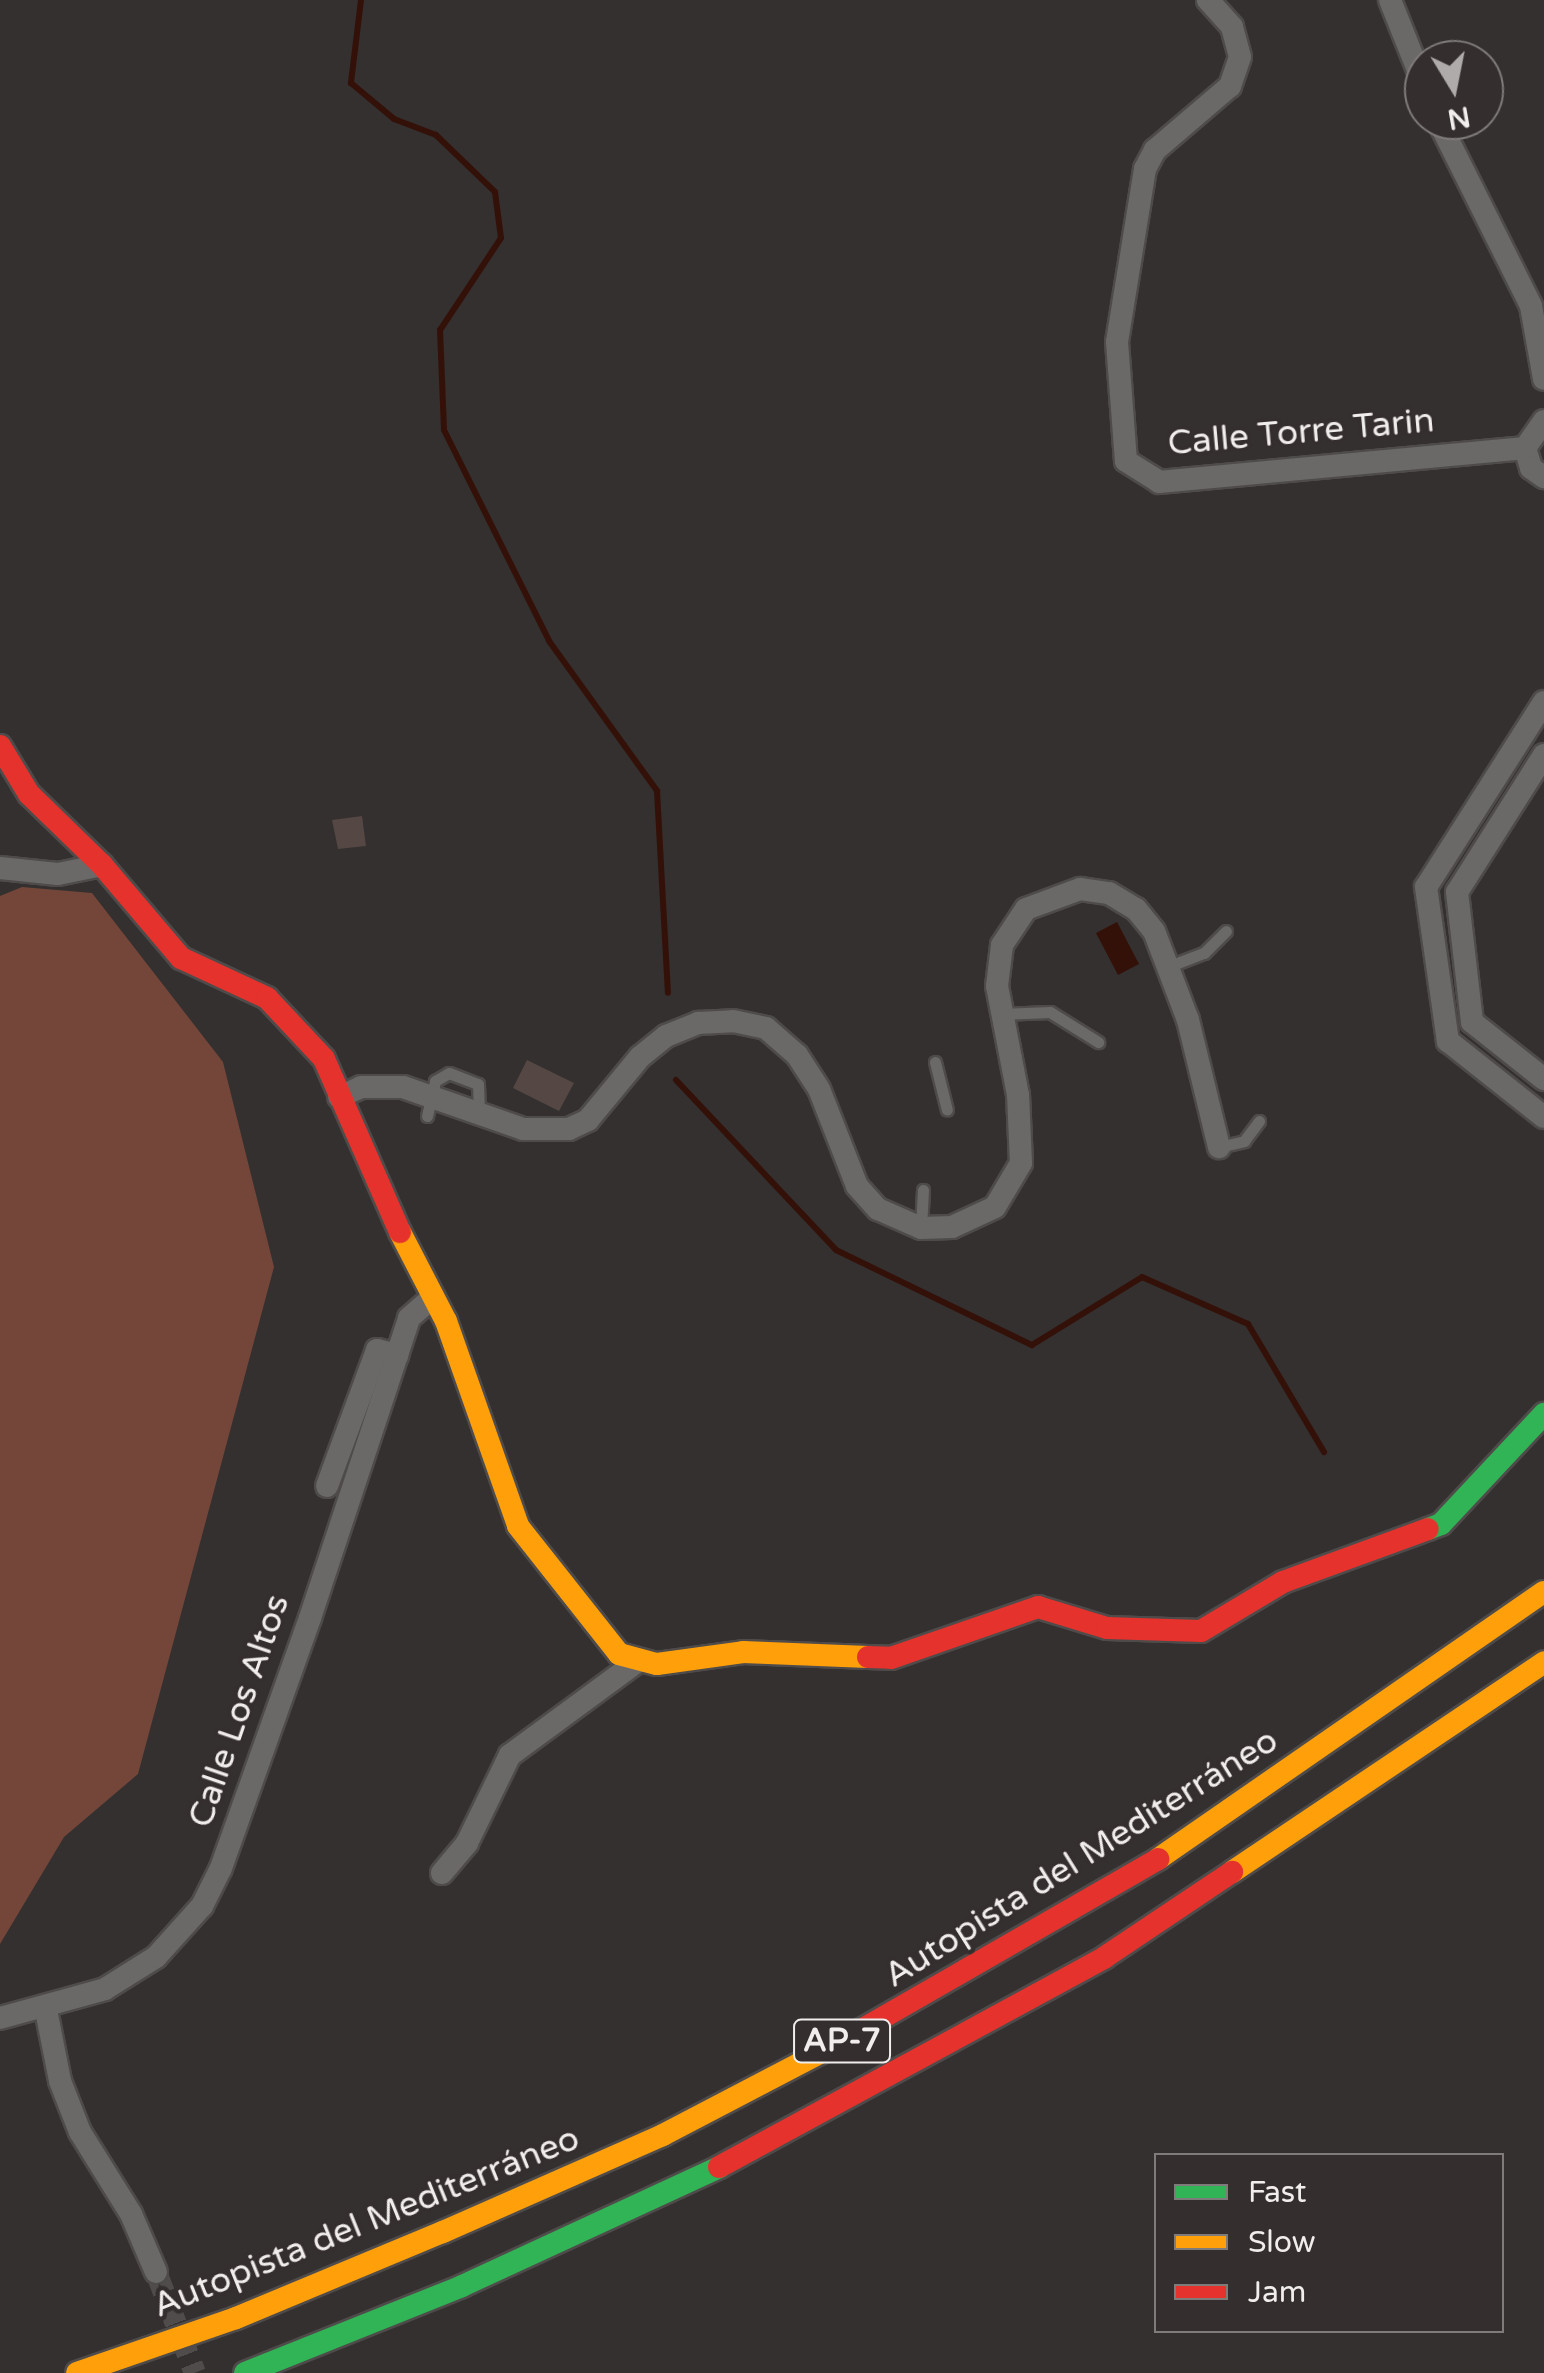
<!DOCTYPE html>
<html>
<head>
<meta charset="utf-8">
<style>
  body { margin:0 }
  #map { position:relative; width:1544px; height:2373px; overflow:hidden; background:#33302f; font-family:"Varela Round",sans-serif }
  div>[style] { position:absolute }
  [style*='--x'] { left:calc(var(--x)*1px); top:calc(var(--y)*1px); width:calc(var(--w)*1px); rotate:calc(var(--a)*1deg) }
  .green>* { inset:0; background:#744639 }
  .water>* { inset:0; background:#341108 }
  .stream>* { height:6px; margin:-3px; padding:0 3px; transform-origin:3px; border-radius:3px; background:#341108 }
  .building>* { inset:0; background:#554743 }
  .street-tunnel>* { height:22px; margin-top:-11px; transform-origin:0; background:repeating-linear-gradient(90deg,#4f4c4b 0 22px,transparent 0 33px) }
  .roads { filter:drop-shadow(2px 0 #4e4b4a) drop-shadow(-2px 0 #4e4b4a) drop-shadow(0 2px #4e4b4a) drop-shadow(0 -2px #4e4b4a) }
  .lane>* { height:11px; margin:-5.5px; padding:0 5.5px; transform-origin:5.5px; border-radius:5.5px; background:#6a6968 }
  .street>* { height:22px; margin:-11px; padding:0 11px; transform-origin:11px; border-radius:11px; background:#6a6968 }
  .fast>* { height:22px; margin:-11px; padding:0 11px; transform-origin:11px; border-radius:11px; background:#30b455 }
  .slow>* { height:22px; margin:-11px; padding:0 11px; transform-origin:11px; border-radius:11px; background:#ff9f0a }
  .jam>* { height:22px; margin:-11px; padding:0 11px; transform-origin:11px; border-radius:11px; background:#e5322d }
  span { translate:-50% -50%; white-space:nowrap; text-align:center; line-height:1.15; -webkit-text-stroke:9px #342f2e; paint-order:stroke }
  .shield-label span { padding:2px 8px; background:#342f2e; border:2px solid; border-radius:8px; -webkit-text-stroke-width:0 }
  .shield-label { font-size:32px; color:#f0edec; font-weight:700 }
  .street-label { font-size:35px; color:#f0edec }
  .legend { position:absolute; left:1154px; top:2153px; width:350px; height:180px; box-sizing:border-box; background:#342f2e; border:2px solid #7f7b7a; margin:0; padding:12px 18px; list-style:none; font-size:30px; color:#f0edec }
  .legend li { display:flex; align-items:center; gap:20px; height:50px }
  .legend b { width:50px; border:2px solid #7f7b7a }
  .north { position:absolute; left:1404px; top:40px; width:100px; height:100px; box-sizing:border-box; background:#342f2e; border:2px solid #7f7b7a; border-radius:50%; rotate:170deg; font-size:28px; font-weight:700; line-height:40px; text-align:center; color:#f0edec }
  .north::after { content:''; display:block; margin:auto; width:35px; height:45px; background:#aeabaa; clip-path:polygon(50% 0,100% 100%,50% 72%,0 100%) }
</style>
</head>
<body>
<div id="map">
  <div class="green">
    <div style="clip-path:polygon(22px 887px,92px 893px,223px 1062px,274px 1267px,138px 1774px,64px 1837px,0 1944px,0 896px)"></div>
  </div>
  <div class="water">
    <div style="clip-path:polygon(1117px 922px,1139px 964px,1118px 975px,1096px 933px)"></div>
  </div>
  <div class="stream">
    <div style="--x:361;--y:0;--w:84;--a:96.9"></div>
    <div style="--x:351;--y:83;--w:56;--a:39.9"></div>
    <div style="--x:394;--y:119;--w:45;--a:20.9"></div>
    <div style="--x:436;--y:135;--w:82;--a:44"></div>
    <div style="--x:495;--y:192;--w:46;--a:82.6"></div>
    <div style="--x:501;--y:238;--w:110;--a:123.5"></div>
    <div style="--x:440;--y:330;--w:100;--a:87.7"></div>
    <div style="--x:444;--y:430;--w:236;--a:63.5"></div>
    <div style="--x:549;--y:641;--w:185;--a:54.2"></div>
    <div style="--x:657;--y:791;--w:202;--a:86.9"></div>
    <div style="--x:676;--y:1080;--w:233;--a:46.7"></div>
    <div style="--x:836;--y:1250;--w:218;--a:25.9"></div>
    <div style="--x:1032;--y:1345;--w:129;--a:-31.7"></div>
    <div style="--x:1142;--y:1277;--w:116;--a:23.9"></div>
    <div style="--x:1248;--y:1324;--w:149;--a:59.3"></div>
  </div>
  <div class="building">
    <div style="clip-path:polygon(362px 816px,366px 846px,338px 849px,332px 820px)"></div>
    <div style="clip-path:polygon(527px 1060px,574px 1083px,559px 1111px,513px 1088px)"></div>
  </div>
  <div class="street-tunnel">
    <div style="--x:156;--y:2272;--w:108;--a:68.9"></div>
  </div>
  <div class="roads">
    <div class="lane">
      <div style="--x:1167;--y:967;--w:40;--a:-21"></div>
      <div style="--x:1204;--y:953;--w:31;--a:-45"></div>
      <div style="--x:1001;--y:1014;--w:49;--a:-2.3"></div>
      <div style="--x:1050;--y:1012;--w:57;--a:32"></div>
      <div style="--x:935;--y:1062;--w:49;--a:76"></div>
      <div style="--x:427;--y:1116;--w:36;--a:-77"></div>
      <div style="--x:435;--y:1081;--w:16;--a:-30"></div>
      <div style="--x:449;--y:1073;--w:31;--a:21"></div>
      <div style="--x:478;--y:1084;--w:25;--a:88"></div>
      <div style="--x:1219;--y:1147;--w:26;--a:-13"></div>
      <div style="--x:1244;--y:1141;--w:25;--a:-53"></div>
      <div style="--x:921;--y:1228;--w:38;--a:-87"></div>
    </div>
    <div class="street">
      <div style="--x:1208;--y:0;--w:36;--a:48"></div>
      <div style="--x:1232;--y:27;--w:31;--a:75"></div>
      <div style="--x:1240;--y:57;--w:31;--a:109"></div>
      <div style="--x:1230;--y:86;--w:99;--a:139.5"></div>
      <div style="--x:1155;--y:150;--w:21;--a:118"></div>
      <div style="--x:1145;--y:169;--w:175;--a:99.2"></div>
      <div style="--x:1117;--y:342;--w:119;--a:85.7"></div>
      <div style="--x:1126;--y:461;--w:39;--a:32"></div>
      <div style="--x:1159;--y:482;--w:368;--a:-5.3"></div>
      <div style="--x:1390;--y:0;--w:92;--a:68.2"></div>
      <div style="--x:1438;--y:120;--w:208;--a:63.4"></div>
      <div style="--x:1531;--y:306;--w:74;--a:79.9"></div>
      <div style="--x:1544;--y:421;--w:33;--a:125"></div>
      <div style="--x:1525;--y:448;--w:21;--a:73"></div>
      <div style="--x:1531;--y:468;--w:16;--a:35"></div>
      <div style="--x:1544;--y:702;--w:219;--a:122.5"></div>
      <div style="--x:1426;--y:887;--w:156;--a:81.9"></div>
      <div style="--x:1448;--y:1041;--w:122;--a:38.4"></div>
      <div style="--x:1544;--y:755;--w:162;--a:122.4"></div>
      <div style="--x:1457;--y:892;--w:131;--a:83.4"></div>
      <div style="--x:1472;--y:1022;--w:92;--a:38.4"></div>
      <div style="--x:0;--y:868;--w:58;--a:5.9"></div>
      <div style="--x:58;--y:874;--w:45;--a:-11.6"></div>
      <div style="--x:339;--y:1097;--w:24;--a:-24"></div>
      <div style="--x:361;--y:1087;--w:42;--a:0"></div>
      <div style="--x:403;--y:1087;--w:127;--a:19.3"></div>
      <div style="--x:523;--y:1129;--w:46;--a:0"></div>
      <div style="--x:569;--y:1129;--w:21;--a:-25"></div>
      <div style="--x:588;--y:1120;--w:82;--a:-50.5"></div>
      <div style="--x:640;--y:1057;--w:33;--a:-39"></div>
      <div style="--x:666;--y:1036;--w:35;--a:-22"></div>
      <div style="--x:698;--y:1023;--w:35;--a:-3"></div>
      <div style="--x:733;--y:1021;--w:34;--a:12"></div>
      <div style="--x:766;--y:1028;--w:41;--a:41.1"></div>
      <div style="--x:797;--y:1055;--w:40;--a:57.1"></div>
      <div style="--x:819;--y:1089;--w:104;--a:68.6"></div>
      <div style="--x:857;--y:1186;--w:31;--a:48"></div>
      <div style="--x:878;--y:1209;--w:47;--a:23.8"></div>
      <div style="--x:921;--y:1228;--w:31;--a:-2"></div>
      <div style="--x:952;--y:1227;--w:47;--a:-24.9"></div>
      <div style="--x:995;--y:1207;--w:51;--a:-59.4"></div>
      <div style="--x:1021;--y:1163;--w:68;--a:-92.5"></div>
      <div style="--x:1018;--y:1095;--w:111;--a:-100.9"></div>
      <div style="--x:997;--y:986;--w:41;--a:-83"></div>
      <div style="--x:1002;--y:945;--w:43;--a:-56.3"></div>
      <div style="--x:1026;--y:909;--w:58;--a:-20.3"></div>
      <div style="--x:1080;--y:889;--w:29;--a:8"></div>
      <div style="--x:1109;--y:893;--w:31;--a:31"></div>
      <div style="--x:1136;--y:909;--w:28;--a:51"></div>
      <div style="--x:1154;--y:931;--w:95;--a:69.1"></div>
      <div style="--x:1188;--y:1020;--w:131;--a:76.3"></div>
      <div style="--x:327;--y:1486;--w:145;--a:-69.8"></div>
      <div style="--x:377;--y:1350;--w:21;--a:14"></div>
      <div style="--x:442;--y:1873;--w:39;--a:-50"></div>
      <div style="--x:467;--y:1843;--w:98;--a:-64"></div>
      <div style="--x:510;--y:1755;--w:159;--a:-36.3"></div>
      <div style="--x:46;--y:2010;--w:72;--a:78.8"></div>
      <div style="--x:60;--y:2081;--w:55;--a:68.6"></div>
      <div style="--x:80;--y:2132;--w:97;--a:58.1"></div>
      <div style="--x:131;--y:2214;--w:63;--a:66.7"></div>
      <div style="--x:0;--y:2018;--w:109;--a:-15.4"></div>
      <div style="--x:105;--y:1989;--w:60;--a:-32.1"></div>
      <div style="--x:156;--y:1957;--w:69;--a:-48"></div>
      <div style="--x:202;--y:1906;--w:42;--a:-63.4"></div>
      <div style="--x:221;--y:1868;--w:265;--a:-70.4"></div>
      <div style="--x:310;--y:1618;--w:316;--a:-71.7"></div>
      <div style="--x:409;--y:1318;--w:28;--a:-41"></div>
    </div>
    <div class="fast">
      <div style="--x:1428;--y:1529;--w:14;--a:-21"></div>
      <div style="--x:1441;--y:1524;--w:151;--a:-46.9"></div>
      <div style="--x:245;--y:2373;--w:234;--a:-21.8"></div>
      <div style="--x:462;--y:2286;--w:283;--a:-24.8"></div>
    </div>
    <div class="slow">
      <div style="--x:400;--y:1232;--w:100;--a:62.7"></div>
      <div style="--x:446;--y:1321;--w:217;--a:70.6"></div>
      <div style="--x:518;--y:1526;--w:163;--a:51.7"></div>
      <div style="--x:619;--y:1654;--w:39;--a:15"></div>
      <div style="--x:657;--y:1664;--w:87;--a:-7.9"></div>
      <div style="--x:743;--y:1652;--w:125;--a:2.3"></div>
      <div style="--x:1158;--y:1859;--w:469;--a:-34.7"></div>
      <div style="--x:1232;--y:1872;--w:376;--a:-33.9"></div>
      <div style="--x:77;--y:2373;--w:168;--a:-19.1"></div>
      <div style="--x:236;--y:2318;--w:224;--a:-22.6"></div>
      <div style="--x:443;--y:2232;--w:240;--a:-23.8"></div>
      <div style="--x:663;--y:2135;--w:194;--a:-27.6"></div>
    </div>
    <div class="jam">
      <div style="--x:0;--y:746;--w:56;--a:58.9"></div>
      <div style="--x:29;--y:794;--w:102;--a:44.2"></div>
      <div style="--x:102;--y:865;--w:122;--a:49.7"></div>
      <div style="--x:181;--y:958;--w:95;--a:24.9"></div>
      <div style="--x:267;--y:998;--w:83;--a:46.9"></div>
      <div style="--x:324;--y:1059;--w:189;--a:66.3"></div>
      <div style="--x:868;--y:1657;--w:23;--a:2"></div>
      <div style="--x:891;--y:1658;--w:156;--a:-19.1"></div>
      <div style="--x:1038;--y:1607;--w:72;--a:16.9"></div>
      <div style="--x:1107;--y:1628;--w:94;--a:1.8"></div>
      <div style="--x:1201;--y:1631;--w:96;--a:-30.9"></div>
      <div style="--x:1283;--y:1582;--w:154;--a:-20.1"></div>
      <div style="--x:835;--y:2045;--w:373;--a:-29.9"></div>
      <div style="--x:719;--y:2167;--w:439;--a:-28.5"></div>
      <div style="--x:1105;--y:1957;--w:153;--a:-33.8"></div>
    </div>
  </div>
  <div class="shield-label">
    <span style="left:842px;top:2041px">AP-7</span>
  </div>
  <div class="street-label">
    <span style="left:1301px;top:432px;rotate:-5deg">Calle Torre Tarin</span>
    <span style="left:239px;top:1711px;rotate:-71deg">Calle Los Altos</span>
    <span style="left:1081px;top:1858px;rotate:-32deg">Autopista del Mediterráneo</span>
    <span style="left:366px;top:2222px;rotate:-22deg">Autopista del Mediterráneo</span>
  </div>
  <ul class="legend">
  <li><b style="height:12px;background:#30b455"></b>Fast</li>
  <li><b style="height:12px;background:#ff9f0a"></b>Slow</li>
  <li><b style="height:12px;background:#e5322d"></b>Jam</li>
  </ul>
  <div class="north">N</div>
</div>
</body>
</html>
